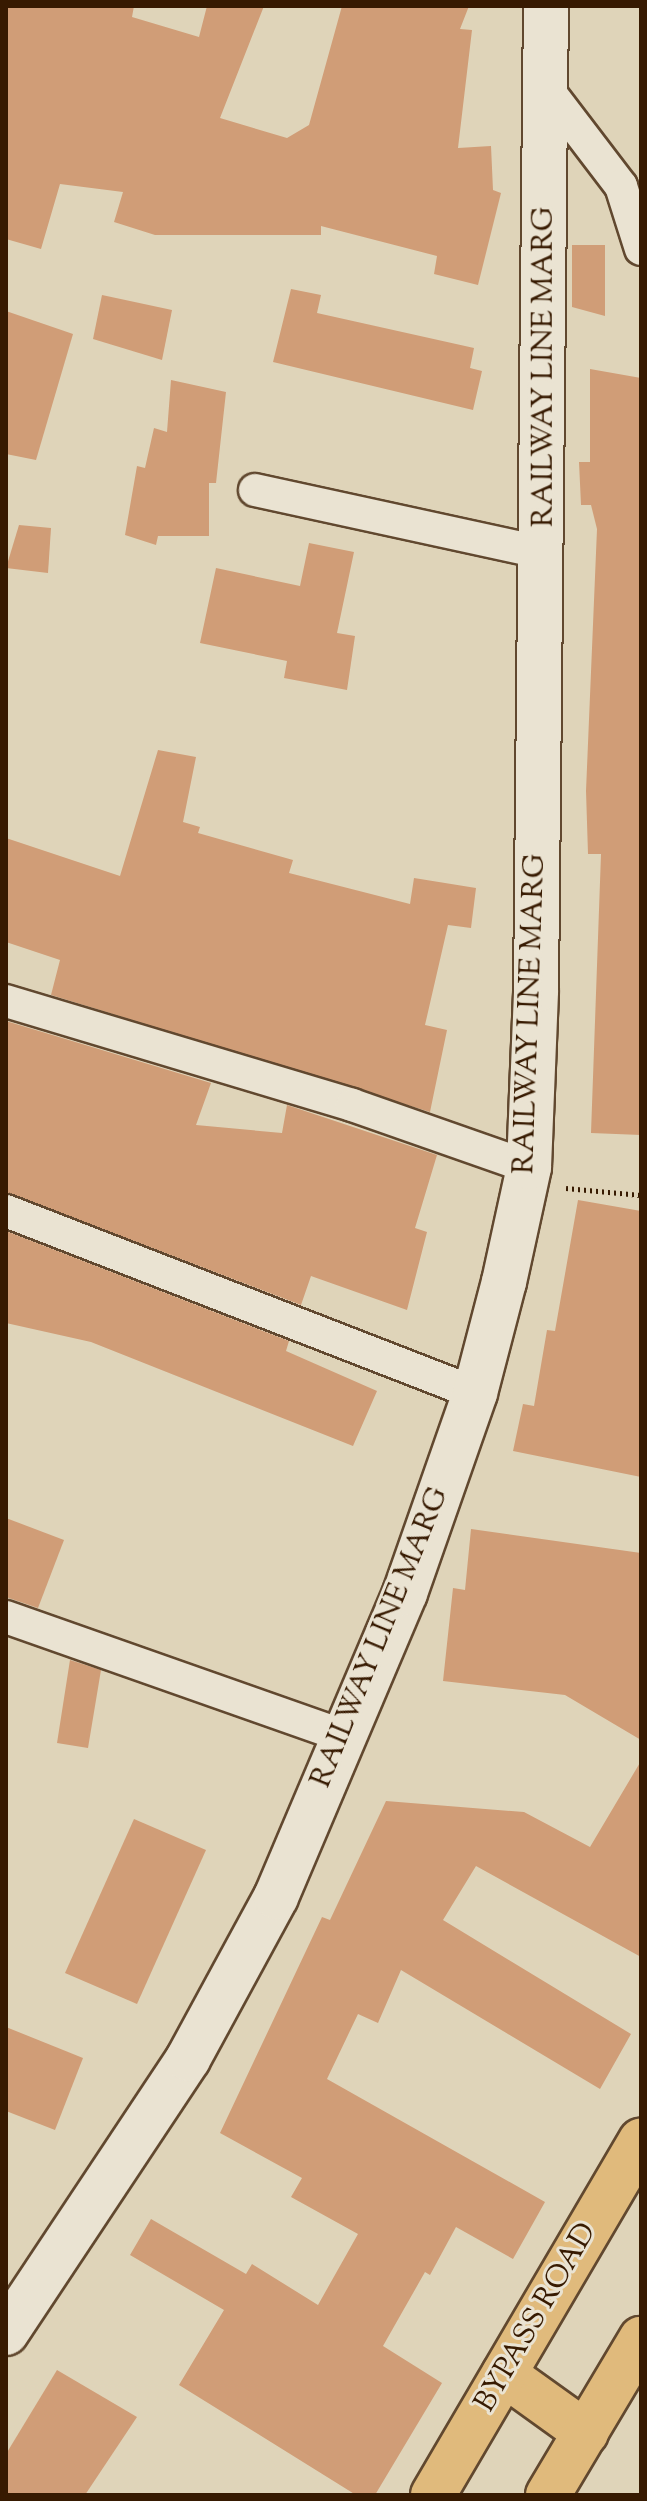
<!DOCTYPE html>
<html>
<head>
<meta charset="utf-8">
<style>
  body { margin:0 }
  #map { position:relative; width:647px; height:2501px; overflow:hidden; background:#dfd4b9; font-family:"Sorts Mill Goudy",serif }
  div>[style] { position:absolute }
  [style*='--x'] { left:calc(var(--x)*1px); top:calc(var(--y)*1px); width:calc(var(--w)*1px); rotate:calc(var(--a)*1deg) }
  .building>* { inset:0; background:#d09d77 }
  .path>* { height:5px; margin-top:-2.5px; transform-origin:0; background:repeating-linear-gradient(90deg,#371a01 0 2px,transparent 0 6px) }
  .roads { filter:drop-shadow(2px 0 #61482f) drop-shadow(-2px 0 #61482f) drop-shadow(0 2px #61482f) drop-shadow(0 -2px #61482f) }
  .street>* { height:32px; margin:-16px; padding:0 16px; transform-origin:16px; border-radius:16px; background:#eae3d2 }
  .secondary>* { height:44px; margin:-22px; padding:0 22px; transform-origin:22px; border-radius:22px; background:#eae3d2 }
  .primary>* { height:44px; margin:-22px; padding:0 22px; transform-origin:22px; border-radius:22px; background:#e0ba7c }
  span { translate:-50% -50%; white-space:nowrap; text-align:center; line-height:1.15; -webkit-text-stroke:6px #eae3d2; paint-order:stroke }
  .street-label { font-size:30px; color:#371a01 }
  .frame { position:absolute; inset:0; border:8px solid #371a01; pointer-events:none }
</style>
</head>
<body>
<div id="map">
  <div class="building">
    <div style="clip-path:polygon(6px 6px,134px 6px,132px 17px,199px 37px,207px 6px,264px 6px,220px 118px,287px 138px,309px 125px,342px 6px,469px 6px,460px 29px,472px 30px,458px 148px,491px 146px,493px 190px,501px 193px,478px 285px,434px 274px,437px 256px,321px 226px,321px 235px,155px 235px,114px 222px,123px 192px,60px 184px,41px 249px,6px 239px)"></div>
    <div style="clip-path:polygon(572px 245px,605px 245px,605px 316px,572px 307px)"></div>
    <div style="clip-path:polygon(291px 289px,321px 295px,317px 313px,474px 348px,470px 368px,482px 371px,473px 410px,273px 362px)"></div>
    <div style="clip-path:polygon(102px 295px,172px 310px,162px 360px,93px 339px)"></div>
    <div style="clip-path:polygon(6px 311px,73px 334px,36px 460px,6px 454px)"></div>
    <div style="clip-path:polygon(590px 369px,641px 378px,641px 1135px,591px 1133px,601px 854px,588px 854px,586px 791px,597px 529px,591px 505px,581px 505px,579px 462px,590px 462px)"></div>
    <div style="clip-path:polygon(171px 380px,226px 392px,216px 483px,209px 483px,209px 536px,158px 536px,156px 545px,125px 535px,137px 466px,145px 468px,154px 428px,167px 432px)"></div>
    <div style="clip-path:polygon(19px 525px,51px 528px,48px 573px,6px 568px)"></div>
    <div style="clip-path:polygon(309px 543px,354px 552px,337px 633px,355px 636px,347px 690px,284px 678px,287px 661px,200px 643px,216px 568px,300px 586px)"></div>
    <div style="clip-path:polygon(158px 750px,196px 757px,183px 822px,200px 827px,198px 833px,293px 860px,289px 873px,410px 904px,414px 878px,476px 888px,471px 928px,448px 925px,425px 1025px,447px 1030px,430px 1112px,51px 995px,60px 960px,6px 942px,6px 838px,120px 876px)"></div>
    <div style="clip-path:polygon(6px 1021px,211px 1083px,196px 1125px,282px 1133px,287px 1105px,437px 1155px,415px 1228px,427px 1232px,407px 1310px,311px 1276px,301px 1305px,6px 1192px)"></div>
    <div style="clip-path:polygon(578px 1200px,641px 1211px,641px 1477px,513px 1451px,523px 1404px,534px 1406px,547px 1330px,555px 1331px)"></div>
    <div style="clip-path:polygon(6px 1231px,289px 1341px,286px 1351px,377px 1391px,353px 1446px,91px 1342px,6px 1323px)"></div>
    <div style="clip-path:polygon(6px 1518px,64px 1540px,38px 1608px,6px 1597px)"></div>
    <div style="clip-path:polygon(471px 1529px,641px 1553px,641px 1740px,565px 1695px,443px 1681px,453px 1588px,465px 1590px)"></div>
    <div style="clip-path:polygon(70px 1660px,101px 1670px,88px 1748px,57px 1743px)"></div>
    <div style="clip-path:polygon(641px 1761px,641px 1957px,476px 1866px,443px 1920px,631px 2034px,600px 2089px,401px 1970px,378px 2023px,358px 2014px,327px 2079px,545px 2202px,513px 2259px,456px 2227px,430px 2275px,425px 2272px,383px 2346px,442px 2383px,375px 2495px,356px 2495px,179px 2385px,224px 2310px,130px 2255px,151px 2219px,246px 2274px,252px 2264px,318px 2305px,358px 2234px,291px 2197px,302px 2178px,220px 2133px,322px 1917px,330px 1920px,386px 1801px,524px 1812px,590px 1847px)"></div>
    <div style="clip-path:polygon(134px 1819px,206px 1850px,137px 2004px,65px 1973px)"></div>
    <div style="clip-path:polygon(6px 2027px,83px 2058px,55px 2130px,6px 2111px)"></div>
    <div style="clip-path:polygon(57px 2370px,137px 2417px,85px 2495px,6px 2495px,6px 2454px)"></div>
  </div>
  <div class="path">
    <div style="--x:566;--y:1188;--w:75;--a:5.3"></div>
  </div>
  <div class="roads">
    <div class="street">
      <div style="--x:547;--y:89;--w:122;--a:52.7"></div>
      <div style="--x:621;--y:186;--w:66;--a:72.4"></div>
      <div style="--x:255;--y:490;--w:296;--a:12.3"></div>
      <div style="--x:6;--y:1001;--w:361;--a:16.7"></div>
      <div style="--x:352;--y:1105;--w:188;--a:19.3"></div>
      <div style="--x:6;--y:1211;--w:503;--a:21.21"></div>
      <div style="--x:6;--y:1617;--w:356;--a:19.4"></div>
    </div>
    <div class="secondary">
      <div style="--x:6;--y:2333;--w:329;--a:-56.4"></div>
      <div style="--x:188;--y:2059;--w:184;--a:-61.5"></div>
      <div style="--x:276;--y:1897;--w:330;--a:-67"></div>
      <div style="--x:405;--y:1593;--w:212;--a:-70.7"></div>
      <div style="--x:475;--y:1393;--w:115;--a:-75.4"></div>
      <div style="--x:504;--y:1282;--w:118;--a:-77.7"></div>
      <div style="--x:529;--y:1167;--w:177;--a:-87.7"></div>
      <div style="--x:536;--y:990;--w:984;--a:-89.42"></div>
    </div>
    <div class="primary">
      <div style="--x:504;--y:2374;--w:101;--a:35.7"></div>
      <div style="--x:433;--y:2495;--w:411;--a:-59.6"></div>
      <div style="--x:548;--y:2495;--w:182;--a:-59.2"></div>
    </div>
  </div>
  <div class="street-label">
    <span style="left:545px;top:367px;rotate:-90deg">RAILWAY LINE MARG</span>
    <span style="left:531px;top:1014px;rotate:-88deg">RAILWAY LINE MARG</span>
    <span style="left:381px;top:1638px;rotate:-68deg">RAILWAY LINE MARG</span>
    <span style="left:537px;top:2318px;rotate:-60deg">BYPASS ROAD</span>
  </div>
  <div class="frame"></div>
</div>
</body>
</html>
